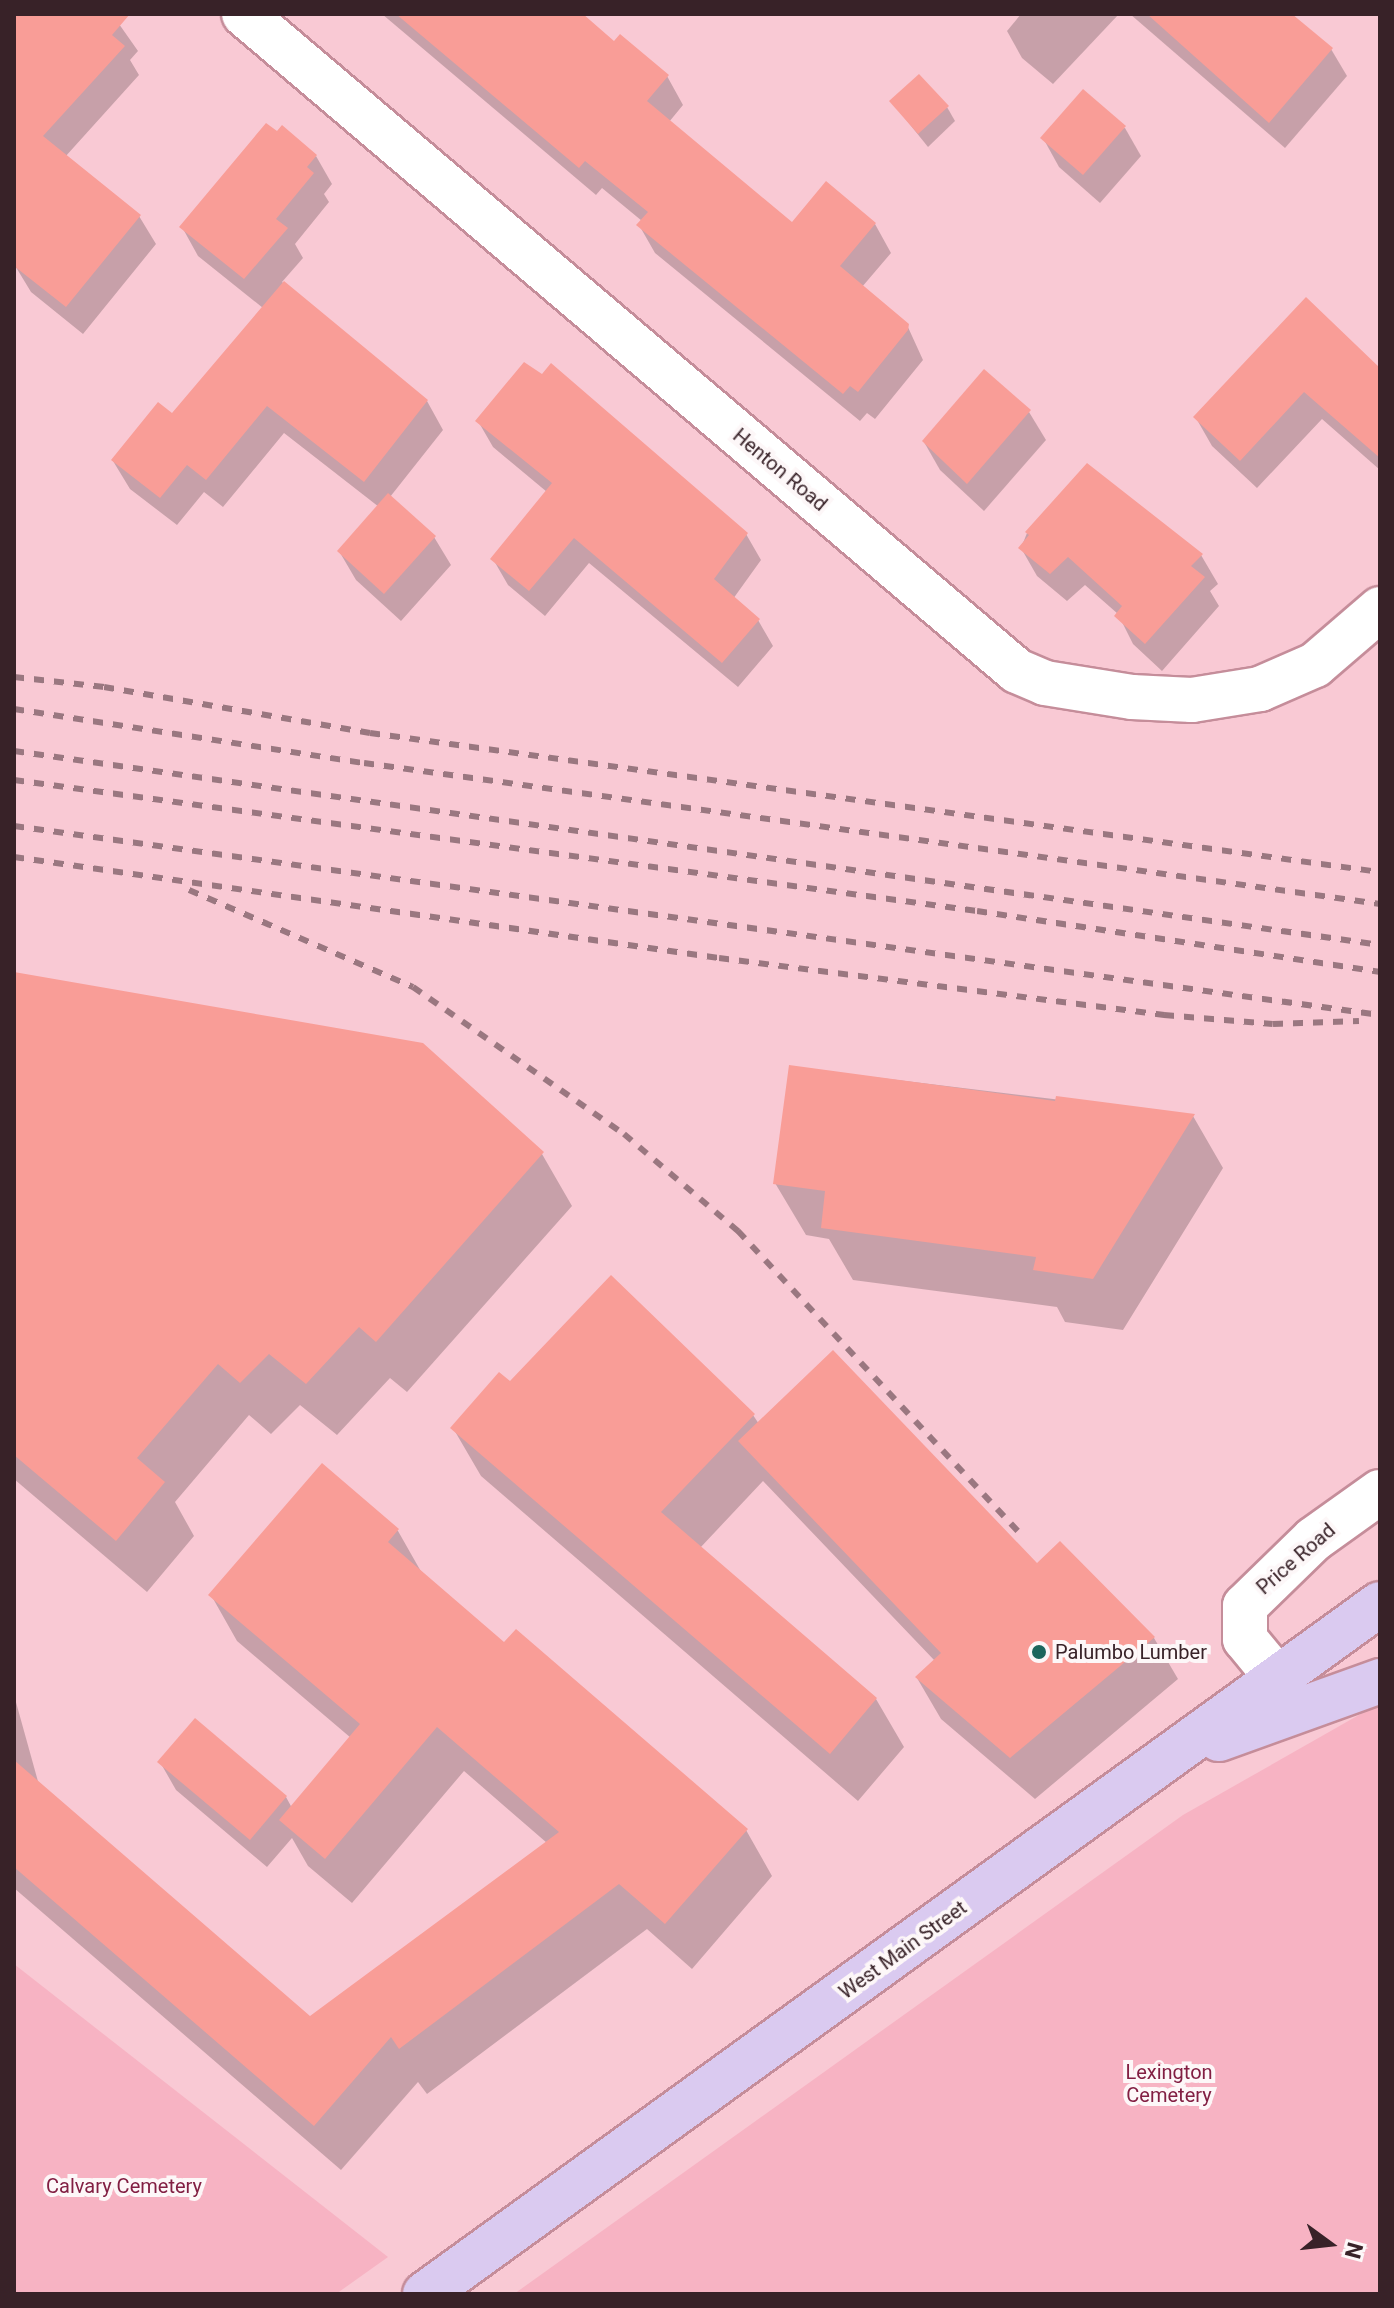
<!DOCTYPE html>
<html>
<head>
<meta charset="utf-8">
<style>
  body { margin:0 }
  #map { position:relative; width:1394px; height:2308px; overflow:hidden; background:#f9c9d4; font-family:Roboto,sans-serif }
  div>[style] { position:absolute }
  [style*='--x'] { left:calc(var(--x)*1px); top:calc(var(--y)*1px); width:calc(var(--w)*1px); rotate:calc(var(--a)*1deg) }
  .green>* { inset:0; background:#f7b3c3 }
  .shadow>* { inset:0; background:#0003 }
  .building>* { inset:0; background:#f99d97 }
  .roads { filter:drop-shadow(2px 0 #c58d9a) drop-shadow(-2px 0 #c58d9a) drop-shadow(0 2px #c58d9a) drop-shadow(0 -2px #c58d9a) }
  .street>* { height:44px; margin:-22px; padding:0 22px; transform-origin:22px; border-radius:22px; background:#fff }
  .secondary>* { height:44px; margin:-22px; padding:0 22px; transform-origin:22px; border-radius:22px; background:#fff }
  .primary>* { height:44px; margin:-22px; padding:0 22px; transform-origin:22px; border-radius:22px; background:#dacaf0 }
  .rail>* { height:6px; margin-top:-3px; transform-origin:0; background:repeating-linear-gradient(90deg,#9a7780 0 10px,transparent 0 20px) }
  .dots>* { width:22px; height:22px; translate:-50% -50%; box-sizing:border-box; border:4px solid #fdf7f8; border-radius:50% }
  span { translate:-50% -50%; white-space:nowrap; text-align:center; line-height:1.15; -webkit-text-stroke:8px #fdf7f8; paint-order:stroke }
  .street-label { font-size:20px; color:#382228 }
  .poi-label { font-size:20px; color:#382228 }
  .left { translate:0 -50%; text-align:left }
  .park-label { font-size:20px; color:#821f43 }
  .frame { position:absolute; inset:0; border:16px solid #382228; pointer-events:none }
  .north { position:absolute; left:1290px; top:2204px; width:80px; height:80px; -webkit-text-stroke:6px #fdf7f8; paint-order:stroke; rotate:105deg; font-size:22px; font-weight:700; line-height:32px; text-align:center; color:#382228 }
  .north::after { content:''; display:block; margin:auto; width:28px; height:36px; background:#382228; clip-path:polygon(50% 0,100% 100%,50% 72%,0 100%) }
</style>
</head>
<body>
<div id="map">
  <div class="green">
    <div style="clip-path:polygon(1380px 1703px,1380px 2294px,514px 2294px,1183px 1815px)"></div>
    <div style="clip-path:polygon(14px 1964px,388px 2257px,336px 2294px,14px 2294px)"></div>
  </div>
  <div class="shadow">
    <div style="clip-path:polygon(14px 14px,112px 14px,138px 51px,130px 60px,139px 75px,65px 157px,139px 216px,156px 244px,83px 334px,31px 292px,14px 264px)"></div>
    <div style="clip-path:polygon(382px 14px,581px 14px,614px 44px,667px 76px,683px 105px,669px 122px,793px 224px,875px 224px,891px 253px,862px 287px,907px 325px,923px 360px,875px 419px,867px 413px,860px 421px,655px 253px,639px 225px,642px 221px,602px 188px,596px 195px)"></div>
    <div style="clip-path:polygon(1021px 14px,1119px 14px,1053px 84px,1022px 58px,1007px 31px)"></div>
    <div style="clip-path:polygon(1130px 14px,1289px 14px,1331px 49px,1347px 76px,1285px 148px)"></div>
    <div style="clip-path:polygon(891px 101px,947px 107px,955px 121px,928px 147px)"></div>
    <div style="clip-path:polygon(1125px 128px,1141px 156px,1100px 203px,1059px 167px,1043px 138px)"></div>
    <div style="clip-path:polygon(316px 156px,332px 184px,324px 194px,329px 202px,295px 244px,303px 258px,282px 282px,427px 401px,443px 430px,390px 497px,434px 537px,451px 565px,401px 621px,356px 580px,339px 551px,379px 507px,284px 433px,223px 507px,204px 492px,177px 525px,130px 489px,113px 461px,172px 415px,263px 308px,198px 256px,182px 227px)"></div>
    <div style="clip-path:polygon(1380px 370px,1380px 470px,1322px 419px,1257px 488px,1212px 446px,1196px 418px)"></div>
    <div style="clip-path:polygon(1029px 412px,1046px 440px,984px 511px,940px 470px,924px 442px)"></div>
    <div style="clip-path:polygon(478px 421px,746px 534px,761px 560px,733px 599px,758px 620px,773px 646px,738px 687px,589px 563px,545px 616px,508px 585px,493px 559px,547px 492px,493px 447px)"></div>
    <div style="clip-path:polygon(1027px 533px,1201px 555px,1218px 584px,1210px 591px,1219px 606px,1162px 671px,1133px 644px,1118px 614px,1085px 585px,1067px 601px,1037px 576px,1021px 548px)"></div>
    <div style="clip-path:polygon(14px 974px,542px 1154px,572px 1206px,407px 1392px,390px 1378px,337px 1435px,300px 1405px,271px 1434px,249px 1415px,175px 1502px,194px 1536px,147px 1592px,14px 1479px)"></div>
    <div style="clip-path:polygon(791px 1067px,1193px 1116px,1223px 1168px,1123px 1330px,1065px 1322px,1057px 1307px,853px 1280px,829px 1239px,806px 1235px,775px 1183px)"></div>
    <div style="clip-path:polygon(510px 1384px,753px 1415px,759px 1424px,1037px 1566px,1060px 1544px,1154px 1638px,1178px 1679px,1035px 1799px,941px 1719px,917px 1678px,935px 1661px,763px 1481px,700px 1548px,876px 1699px,904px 1747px,858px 1801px,481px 1476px,453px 1428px)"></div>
    <div style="clip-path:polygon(322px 1466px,398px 1531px,423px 1575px,504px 1644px,746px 1830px,772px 1876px,692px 1969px,647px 1929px,427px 2094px,418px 2082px,341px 2170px,14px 1888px,14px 1695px,39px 1785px,310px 2018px,547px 1843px,464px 1771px,352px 1903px,308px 1866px,292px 1838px,267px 1867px,176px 1790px,160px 1762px,286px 1797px,292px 1808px,351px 1738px,237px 1641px,211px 1595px)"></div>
  </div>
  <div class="building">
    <div style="clip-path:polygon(14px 14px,130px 14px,112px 35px,125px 46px,43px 136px,141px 215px,66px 307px,14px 266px)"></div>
    <div style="clip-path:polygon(396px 14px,583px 14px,614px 41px,620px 34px,669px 75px,647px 101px,792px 222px,826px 181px,876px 223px,840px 266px,909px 324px,908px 330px,858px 392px,850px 386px,843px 394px,636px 225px,648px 212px,585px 161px,579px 168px)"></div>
    <div style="clip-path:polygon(1147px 14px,1292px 14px,1333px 48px,1269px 123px)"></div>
    <div style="clip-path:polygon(919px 74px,949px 106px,918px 134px,889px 101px)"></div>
    <div style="clip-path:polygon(1083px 89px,1126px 126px,1083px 175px,1040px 138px)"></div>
    <div style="clip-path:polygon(266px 123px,277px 131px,282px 125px,317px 155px,307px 167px,314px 173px,276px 219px,288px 228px,244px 279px,179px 227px)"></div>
    <div style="clip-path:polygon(284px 281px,428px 400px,364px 482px,267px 406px,206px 480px,187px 465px,160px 498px,111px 460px,158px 402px,172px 413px)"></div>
    <div style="clip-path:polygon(1306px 297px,1380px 368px,1380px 458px,1304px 392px,1240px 461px,1193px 417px)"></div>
    <div style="clip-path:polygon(524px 362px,542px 374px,551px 363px,748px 533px,714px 579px,760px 619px,722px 663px,574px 538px,529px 591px,490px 559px,552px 483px,475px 421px)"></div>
    <div style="clip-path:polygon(984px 369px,1031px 410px,967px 484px,922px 441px)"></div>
    <div style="clip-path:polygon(1087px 463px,1203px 554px,1191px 566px,1205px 577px,1145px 644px,1114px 616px,1122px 606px,1068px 557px,1050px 574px,1018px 548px,1029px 535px,1025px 532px)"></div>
    <div style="clip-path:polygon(388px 493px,436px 536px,384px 594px,337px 551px)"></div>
    <div style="clip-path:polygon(14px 972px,423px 1043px,544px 1152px,376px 1342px,359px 1327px,306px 1384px,269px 1354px,240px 1383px,218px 1364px,137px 1458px,165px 1482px,116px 1541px,14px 1455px)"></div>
    <div style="clip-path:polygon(789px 1065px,1055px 1101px,1056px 1096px,1195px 1114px,1093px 1279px,1033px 1270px,1036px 1257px,821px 1228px,825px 1191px,773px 1184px)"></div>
    <div style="clip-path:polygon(611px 1275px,755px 1414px,661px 1512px,877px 1698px,830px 1754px,450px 1428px,499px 1372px,510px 1381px)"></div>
    <div style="clip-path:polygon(833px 1350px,1037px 1563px,1060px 1541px,1155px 1637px,1010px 1758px,915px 1677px,941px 1653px,738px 1441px)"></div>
    <div style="clip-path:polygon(322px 1463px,399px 1529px,388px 1542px,504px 1642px,516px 1629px,748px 1829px,665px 1924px,619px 1884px,399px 2049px,391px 2037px,314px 2126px,14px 1867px,14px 1760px,310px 2016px,559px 1832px,437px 1727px,325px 1859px,279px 1820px,360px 1724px,208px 1595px)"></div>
    <div style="clip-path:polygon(195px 1718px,287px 1796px,250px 1840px,157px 1762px)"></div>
  </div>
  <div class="roads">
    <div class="street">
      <div style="--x:244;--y:14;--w:1014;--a:40.36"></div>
      <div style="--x:1017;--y:671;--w:30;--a:23"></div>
      <div style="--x:1045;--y:683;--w:88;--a:9.1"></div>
      <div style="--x:1132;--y:697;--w:60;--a:2.9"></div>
      <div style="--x:1192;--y:700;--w:69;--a:-9.2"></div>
      <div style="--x:1260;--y:689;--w:60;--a:-23.6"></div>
      <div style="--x:1315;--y:665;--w:86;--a:-40.7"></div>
    </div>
    <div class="secondary">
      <div style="--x:1278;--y:1679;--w:52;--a:-129.5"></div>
      <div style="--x:1245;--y:1639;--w:33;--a:-90"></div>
      <div style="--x:1245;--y:1606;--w:96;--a:-44.2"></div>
      <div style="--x:1314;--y:1539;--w:81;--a:-35.5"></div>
    </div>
    <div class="primary">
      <div style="--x:1219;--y:1739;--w:171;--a:-19.8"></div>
      <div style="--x:425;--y:2294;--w:1178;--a:-35.85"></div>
    </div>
  </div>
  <div class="rail">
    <div style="--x:14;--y:677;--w:91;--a:6.3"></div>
    <div style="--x:104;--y:687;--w:270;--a:9.8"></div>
    <div style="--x:370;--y:733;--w:1020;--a:7.84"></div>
    <div style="--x:14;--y:709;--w:354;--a:8.8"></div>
    <div style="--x:364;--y:763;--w:1026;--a:7.9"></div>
    <div style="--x:14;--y:751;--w:1380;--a:8.08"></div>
    <div style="--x:14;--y:780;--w:972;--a:7.75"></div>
    <div style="--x:977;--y:911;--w:408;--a:8.6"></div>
    <div style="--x:14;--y:826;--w:1379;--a:7.88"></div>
    <div style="--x:14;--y:857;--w:712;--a:8.15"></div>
    <div style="--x:719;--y:958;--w:449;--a:7.3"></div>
    <div style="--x:1164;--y:1015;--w:109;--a:4.7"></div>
    <div style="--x:1273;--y:1024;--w:86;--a:-2"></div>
    <div style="--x:189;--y:890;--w:244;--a:23.4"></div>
    <div style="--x:413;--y:987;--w:257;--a:34.9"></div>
    <div style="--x:624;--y:1134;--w:150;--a:40.4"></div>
    <div style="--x:738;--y:1231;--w:410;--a:47"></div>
  </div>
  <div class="dots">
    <div style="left:1039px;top:1652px;background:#1d665d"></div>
  </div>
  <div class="street-label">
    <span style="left:780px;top:470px;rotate:40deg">Henton Road</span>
    <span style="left:1296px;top:1559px;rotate:-41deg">Price Road</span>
    <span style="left:903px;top:1950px;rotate:-36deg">West Main Street</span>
  </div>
  <div class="poi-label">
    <span class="left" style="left:1055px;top:1652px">Palumbo Lumber</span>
  </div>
  <div class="park-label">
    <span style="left:1169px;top:2084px">Lexington<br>Cemetery</span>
    <span style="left:124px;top:2186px">Calvary Cemetery</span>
  </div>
  <div class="frame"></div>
  <div class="north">N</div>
</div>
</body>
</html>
